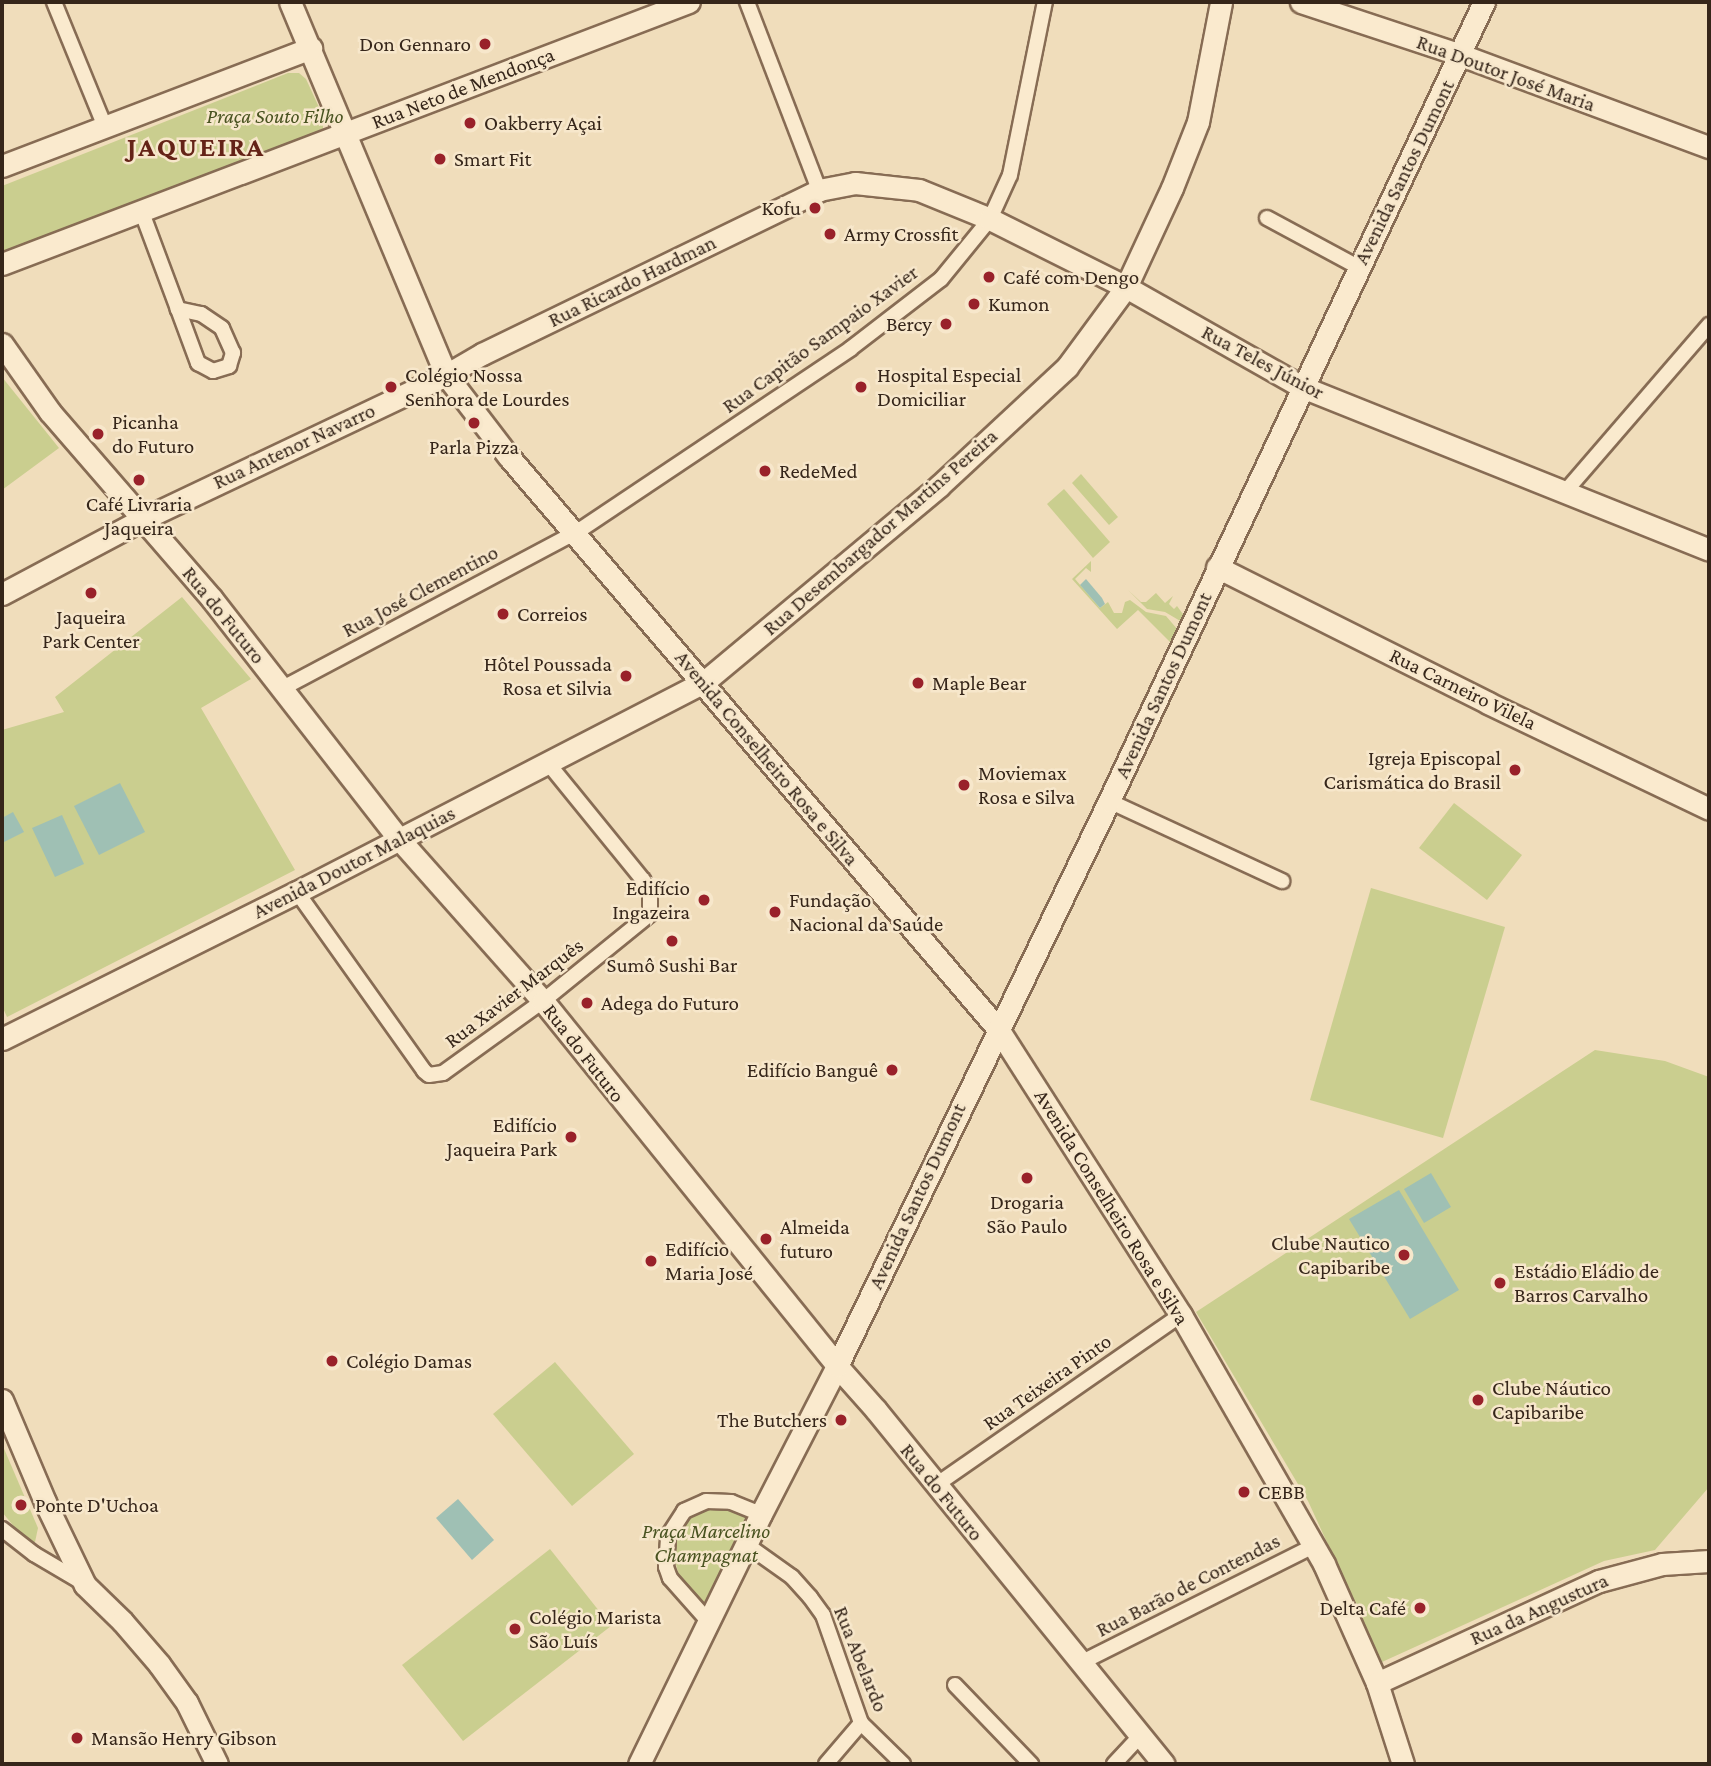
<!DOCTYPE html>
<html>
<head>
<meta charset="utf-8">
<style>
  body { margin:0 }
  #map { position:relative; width:1711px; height:1766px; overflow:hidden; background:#f0ddbb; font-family:"Crimson Pro",serif }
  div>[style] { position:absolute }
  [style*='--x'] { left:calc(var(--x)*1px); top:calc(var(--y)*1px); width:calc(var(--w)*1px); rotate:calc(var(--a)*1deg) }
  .green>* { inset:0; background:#cace8f }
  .water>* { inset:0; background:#9fc0b4 }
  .roads { filter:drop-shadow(2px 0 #876c54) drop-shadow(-2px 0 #876c54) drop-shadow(0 2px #876c54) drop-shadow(0 -2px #876c54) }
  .street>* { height:14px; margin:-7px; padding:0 7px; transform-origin:7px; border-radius:7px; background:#faeace }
  .secondary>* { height:21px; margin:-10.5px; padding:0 10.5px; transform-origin:10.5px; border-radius:10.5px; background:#faeace }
  .dots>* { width:19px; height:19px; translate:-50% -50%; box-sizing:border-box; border:4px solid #f7e7cb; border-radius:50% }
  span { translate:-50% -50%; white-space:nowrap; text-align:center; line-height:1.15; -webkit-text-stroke:5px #f7e7cb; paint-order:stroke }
  .poi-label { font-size:21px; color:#36261a }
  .right { translate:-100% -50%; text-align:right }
  .left { translate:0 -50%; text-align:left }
  .street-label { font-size:21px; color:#36261a }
  .park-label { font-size:21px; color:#495320; font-style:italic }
  .district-label { font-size:28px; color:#642317; font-weight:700; letter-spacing:2px }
  .frame { position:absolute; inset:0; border:4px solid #36261a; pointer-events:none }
</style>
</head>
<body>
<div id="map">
  <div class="green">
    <div style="clip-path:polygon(288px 73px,299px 73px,306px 79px,323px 116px,323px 131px,2px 259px,2px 186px)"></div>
    <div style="clip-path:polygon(2px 377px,59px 448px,2px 490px)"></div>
    <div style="clip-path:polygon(1081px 474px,1118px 517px,1109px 525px,1072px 483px)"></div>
    <div style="clip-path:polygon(1064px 489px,1110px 542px,1093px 558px,1047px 504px)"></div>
    <div style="clip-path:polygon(1091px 561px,1091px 572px,1086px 568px,1075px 579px,1100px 608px,1108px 602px,1114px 613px,1122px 613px,1125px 602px,1130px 600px,1146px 612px,1166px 616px,1178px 630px,1171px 643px,1138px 610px,1117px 629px,1072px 579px)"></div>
    <div style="clip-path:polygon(1128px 590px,1141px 602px,1146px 602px,1156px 593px,1165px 603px,1173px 596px,1169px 604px,1174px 609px,1177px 606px,1185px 617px,1182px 622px,1165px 612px,1147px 609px)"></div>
    <div style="clip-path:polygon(182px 597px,251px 679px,201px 708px,295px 870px,7px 1017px,2px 1006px,2px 730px,64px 712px,55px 697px)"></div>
    <div style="clip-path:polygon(1454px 803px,1522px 855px,1487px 900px,1419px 848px)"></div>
    <div style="clip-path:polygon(1371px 888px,1505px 927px,1443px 1138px,1310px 1100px)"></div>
    <div style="clip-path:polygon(1595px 1050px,1665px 1061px,1709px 1077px,1709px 1487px,1655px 1550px,1604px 1561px,1382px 1662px,1308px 1501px,1196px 1312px)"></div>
    <div style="clip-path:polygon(555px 1362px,634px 1454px,572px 1506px,493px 1414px)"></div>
    <div style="clip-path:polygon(2px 1444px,38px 1528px,35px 1542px,26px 1541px,2px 1512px)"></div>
    <div style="clip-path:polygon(711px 1508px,729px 1508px,748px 1518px,705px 1605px,679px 1577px,674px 1555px,675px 1537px,689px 1517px)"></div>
    <div style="clip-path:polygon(550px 1549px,611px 1626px,463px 1741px,402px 1665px)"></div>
  </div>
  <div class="water">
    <div style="clip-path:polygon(1086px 579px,1102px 598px,1105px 604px,1100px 608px,1080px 585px)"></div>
    <div style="clip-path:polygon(120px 783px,145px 832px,99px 855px,74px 806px)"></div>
    <div style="clip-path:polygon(13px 812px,24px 832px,2px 843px,2px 818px)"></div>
    <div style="clip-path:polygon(62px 815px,84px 864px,55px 877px,32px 828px)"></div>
    <div style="clip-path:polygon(1431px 1173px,1451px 1207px,1424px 1223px,1404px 1189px)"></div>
    <div style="clip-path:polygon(1399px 1190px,1459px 1290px,1410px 1319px,1349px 1219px)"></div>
    <div style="clip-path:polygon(458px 1499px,494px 1540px,472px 1560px,436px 1518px)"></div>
  </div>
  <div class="roads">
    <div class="street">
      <div style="--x:54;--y:2;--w:135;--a:67.8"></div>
      <div style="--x:747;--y:2;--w:201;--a:69"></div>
      <div style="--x:141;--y:210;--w:106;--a:69.5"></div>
      <div style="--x:178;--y:309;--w:58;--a:69.7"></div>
      <div style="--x:198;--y:363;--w:17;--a:28"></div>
      <div style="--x:213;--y:371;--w:17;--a:-17"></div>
      <div style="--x:229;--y:366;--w:14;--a:-73"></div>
      <div style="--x:233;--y:353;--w:27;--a:-114"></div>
      <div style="--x:222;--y:328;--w:25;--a:-146"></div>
      <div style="--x:201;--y:314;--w:24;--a:-168"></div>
      <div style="--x:1267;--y:218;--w:103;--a:28.3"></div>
      <div style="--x:1565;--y:492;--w:221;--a:-49.2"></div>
      <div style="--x:283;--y:688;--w:333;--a:-28"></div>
      <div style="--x:577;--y:532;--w:329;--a:-33.8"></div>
      <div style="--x:850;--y:349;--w:115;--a:-37.6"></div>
      <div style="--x:941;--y:279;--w:77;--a:-50.8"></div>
      <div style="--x:990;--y:219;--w:48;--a:-65.6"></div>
      <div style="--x:1010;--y:175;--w:177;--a:-78.6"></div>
      <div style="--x:1109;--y:801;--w:191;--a:24.8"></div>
      <div style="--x:297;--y:892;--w:219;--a:54.6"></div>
      <div style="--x:424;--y:1071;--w:6;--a:39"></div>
      <div style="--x:429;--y:1075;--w:14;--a:-8"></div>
      <div style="--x:443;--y:1073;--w:123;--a:-35.8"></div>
      <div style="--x:543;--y:1001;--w:138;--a:-39.1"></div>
      <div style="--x:650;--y:914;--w:22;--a:-90"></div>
      <div style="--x:650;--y:892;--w:14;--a:-120"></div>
      <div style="--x:643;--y:880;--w:152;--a:-129.1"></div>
      <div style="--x:936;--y:1485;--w:298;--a:-34.8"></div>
      <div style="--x:2;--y:1529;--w:41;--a:38"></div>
      <div style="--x:34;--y:1554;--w:59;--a:30.5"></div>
      <div style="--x:747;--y:1545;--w:55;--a:35.4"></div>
      <div style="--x:792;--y:1577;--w:27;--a:48"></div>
      <div style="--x:810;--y:1597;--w:22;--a:54"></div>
      <div style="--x:823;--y:1615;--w:114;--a:70.6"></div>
      <div style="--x:861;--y:1723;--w:59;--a:44.3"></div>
      <div style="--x:709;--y:1622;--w:59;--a:-131.6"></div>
      <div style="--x:670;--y:1578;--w:12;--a:-110"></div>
      <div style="--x:666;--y:1567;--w:31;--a:-86"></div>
      <div style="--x:668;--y:1536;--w:30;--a:-57"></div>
      <div style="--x:684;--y:1511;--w:24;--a:-24"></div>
      <div style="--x:706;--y:1501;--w:25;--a:2"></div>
      <div style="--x:731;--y:1502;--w:32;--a:22"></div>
      <div style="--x:1080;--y:1663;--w:262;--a:-26.6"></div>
      <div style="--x:955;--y:1685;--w:110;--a:46.1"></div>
      <div style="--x:826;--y:1764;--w:54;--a:-49.5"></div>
      <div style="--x:1114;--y:1764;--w:40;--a:-47"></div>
    </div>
    <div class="secondary">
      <div style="--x:290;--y:2;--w:404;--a:67.3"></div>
      <div style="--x:446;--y:375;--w:103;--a:52.5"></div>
      <div style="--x:509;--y:457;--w:753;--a:49.47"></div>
      <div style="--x:998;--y:1029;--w:340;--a:57.4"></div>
      <div style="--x:1181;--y:1315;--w:287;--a:60.1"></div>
      <div style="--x:1324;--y:1564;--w:130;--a:66"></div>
      <div style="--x:1377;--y:1683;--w:85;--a:72.2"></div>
      <div style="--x:1301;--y:2;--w:169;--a:18.3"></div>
      <div style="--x:1461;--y:55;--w:265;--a:20.4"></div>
      <div style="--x:2;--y:166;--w:331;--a:-20.9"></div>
      <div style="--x:2;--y:264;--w:735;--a:-20.88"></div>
      <div style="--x:2;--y:344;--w:83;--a:54.8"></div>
      <div style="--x:50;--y:412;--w:247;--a:49.1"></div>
      <div style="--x:212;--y:599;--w:304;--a:52.1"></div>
      <div style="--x:399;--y:839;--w:217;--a:48.4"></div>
      <div style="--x:543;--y:1001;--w:469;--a:51.1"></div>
      <div style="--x:837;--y:1366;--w:59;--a:48.4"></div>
      <div style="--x:876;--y:1410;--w:456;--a:50.9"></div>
      <div style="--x:1217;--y:567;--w:303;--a:26.6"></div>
      <div style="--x:1488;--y:703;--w:245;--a:25.6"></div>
      <div style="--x:2;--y:594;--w:160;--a:-28"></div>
      <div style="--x:143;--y:519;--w:335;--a:-25.4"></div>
      <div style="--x:446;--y:375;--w:42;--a:-30.3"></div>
      <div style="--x:482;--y:354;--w:375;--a:-25.9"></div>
      <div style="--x:819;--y:190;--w:37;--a:-11"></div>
      <div style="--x:855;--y:183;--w:64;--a:6.2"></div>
      <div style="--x:919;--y:190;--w:77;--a:22.2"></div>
      <div style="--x:990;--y:219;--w:152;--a:26.6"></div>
      <div style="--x:1126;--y:287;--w:202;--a:29.6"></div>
      <div style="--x:1302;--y:387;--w:438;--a:21.8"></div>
      <div style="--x:2;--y:1039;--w:330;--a:-26.5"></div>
      <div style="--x:297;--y:892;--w:458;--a:-27.3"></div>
      <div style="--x:704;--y:682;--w:306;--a:-39.8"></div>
      <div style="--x:939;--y:486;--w:175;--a:-42.9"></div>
      <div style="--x:1067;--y:367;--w:99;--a:-53.6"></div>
      <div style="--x:1126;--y:287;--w:109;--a:-65.1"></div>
      <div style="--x:1172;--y:188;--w:71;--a:-68.5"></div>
      <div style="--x:1198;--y:122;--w:122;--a:-79.1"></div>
      <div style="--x:2;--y:1400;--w:111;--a:67.1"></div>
      <div style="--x:45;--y:1502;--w:92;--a:64.3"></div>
      <div style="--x:85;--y:1585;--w:52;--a:44.2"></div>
      <div style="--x:122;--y:1621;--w:57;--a:49.3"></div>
      <div style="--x:159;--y:1664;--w:48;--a:54.3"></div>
      <div style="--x:187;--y:1703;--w:68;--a:63.8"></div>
      <div style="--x:1377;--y:1683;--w:244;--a:-24.7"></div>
      <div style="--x:1599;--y:1581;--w:65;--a:-15.1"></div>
      <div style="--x:1662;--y:1564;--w:47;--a:-3.7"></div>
      <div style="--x:639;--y:1764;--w:278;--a:-64"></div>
      <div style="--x:761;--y:1514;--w:166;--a:-62.8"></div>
      <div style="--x:837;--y:1366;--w:627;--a:-64.29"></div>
      <div style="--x:1109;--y:801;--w:883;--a:-64.86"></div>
    </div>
  </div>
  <div class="dots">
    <div style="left:485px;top:44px;background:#99212a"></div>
    <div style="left:470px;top:123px;background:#99212a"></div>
    <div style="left:440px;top:159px;background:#99212a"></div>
    <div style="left:815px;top:208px;background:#99212a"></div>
    <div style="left:830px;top:234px;background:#99212a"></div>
    <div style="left:989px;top:277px;background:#99212a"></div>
    <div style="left:974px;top:304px;background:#99212a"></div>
    <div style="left:946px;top:324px;background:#99212a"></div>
    <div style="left:391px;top:387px;background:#99212a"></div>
    <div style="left:861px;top:387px;background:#99212a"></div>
    <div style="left:474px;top:423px;background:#99212a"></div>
    <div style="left:98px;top:434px;background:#99212a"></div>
    <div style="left:765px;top:471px;background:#99212a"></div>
    <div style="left:139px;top:480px;background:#99212a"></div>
    <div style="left:91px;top:593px;background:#99212a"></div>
    <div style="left:503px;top:614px;background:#99212a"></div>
    <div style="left:626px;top:676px;background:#99212a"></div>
    <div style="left:918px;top:683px;background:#99212a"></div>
    <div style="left:1515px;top:770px;background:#99212a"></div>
    <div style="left:964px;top:785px;background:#99212a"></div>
    <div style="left:704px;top:900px;background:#99212a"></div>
    <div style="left:775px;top:912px;background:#99212a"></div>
    <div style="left:672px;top:941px;background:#99212a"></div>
    <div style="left:587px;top:1003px;background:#99212a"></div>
    <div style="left:892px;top:1070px;background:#99212a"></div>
    <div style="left:571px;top:1137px;background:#99212a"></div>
    <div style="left:1027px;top:1178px;background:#99212a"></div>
    <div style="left:766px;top:1239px;background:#99212a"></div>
    <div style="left:1404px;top:1255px;background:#99212a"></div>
    <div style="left:651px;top:1261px;background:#99212a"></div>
    <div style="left:1500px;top:1283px;background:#99212a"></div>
    <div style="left:332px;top:1361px;background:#99212a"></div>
    <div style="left:1478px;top:1400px;background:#99212a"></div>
    <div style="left:841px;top:1420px;background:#99212a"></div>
    <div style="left:1244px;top:1492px;background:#99212a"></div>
    <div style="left:21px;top:1505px;background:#99212a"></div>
    <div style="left:1420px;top:1608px;background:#99212a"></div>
    <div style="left:515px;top:1629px;background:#99212a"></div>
    <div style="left:77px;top:1738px;background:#99212a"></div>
  </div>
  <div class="poi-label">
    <span class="right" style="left:471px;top:44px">Don Gennaro</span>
    <span class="left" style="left:484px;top:123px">Oakberry Açai</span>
    <span class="left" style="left:454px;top:159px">Smart Fit</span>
    <span class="right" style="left:801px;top:208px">Kofu</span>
    <span class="left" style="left:844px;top:234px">Army Crossfit</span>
    <span class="left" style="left:1003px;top:277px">Café com Dengo</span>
    <span class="left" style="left:988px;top:304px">Kumon</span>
    <span class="right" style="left:932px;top:324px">Bercy</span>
    <span class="left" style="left:405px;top:387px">Colégio Nossa<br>Senhora de Lourdes</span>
    <span class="left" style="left:877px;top:387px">Hospital Especial<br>Domiciliar</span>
    <span class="left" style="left:112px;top:434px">Picanha<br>do Futuro</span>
    <span style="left:474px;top:447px">Parla Pizza</span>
    <span class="left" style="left:779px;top:471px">RedeMed</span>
    <span style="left:139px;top:516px">Café Livraria<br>Jaqueira</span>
    <span class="left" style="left:517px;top:614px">Correios</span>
    <span style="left:91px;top:629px">Jaqueira<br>Park Center</span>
    <span class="right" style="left:612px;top:676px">Hôtel Poussada<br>Rosa et Silvia</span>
    <span class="left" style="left:932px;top:683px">Maple Bear</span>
    <span class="right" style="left:1501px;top:770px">Igreja Episcopal<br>Carismática do Brasil</span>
    <span class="left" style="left:978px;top:785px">Moviemax<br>Rosa e Silva</span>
    <span class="right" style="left:690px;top:900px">Edifício<br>Ingazeira</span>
    <span class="left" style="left:789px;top:912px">Fundação<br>Nacional da Saúde</span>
    <span style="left:672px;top:965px">Sumô Sushi Bar</span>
    <span class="left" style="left:601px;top:1003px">Adega do Futuro</span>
    <span class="right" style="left:878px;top:1070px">Edifício Banguê</span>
    <span class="right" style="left:557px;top:1137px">Edifício<br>Jaqueira Park</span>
    <span style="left:1027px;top:1214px">Drogaria<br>São Paulo</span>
    <span class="left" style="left:780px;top:1239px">Almeida<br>futuro</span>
    <span class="right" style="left:1390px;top:1255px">Clube Nautico<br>Capibaribe</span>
    <span class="left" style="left:665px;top:1261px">Edifício<br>Maria José</span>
    <span class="left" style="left:1514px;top:1283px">Estádio Eládio de<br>Barros Carvalho</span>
    <span class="left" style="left:346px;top:1361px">Colégio Damas</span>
    <span class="left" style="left:1492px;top:1400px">Clube Náutico<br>Capibaribe</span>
    <span class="right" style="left:827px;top:1420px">The Butchers</span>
    <span class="left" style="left:1258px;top:1492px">CEBB</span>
    <span class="left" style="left:35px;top:1505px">Ponte D'Uchoa</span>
    <span class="right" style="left:1406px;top:1608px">Delta Café</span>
    <span class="left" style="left:529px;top:1629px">Colégio Marista<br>São Luís</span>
    <span class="left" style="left:91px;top:1738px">Mansão Henry Gibson</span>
  </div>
  <div class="street-label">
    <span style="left:1506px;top:73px;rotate:20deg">Rua Doutor José Maria</span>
    <span style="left:463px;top:88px;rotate:-21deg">Rua Neto de Mendonça</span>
    <span style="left:1404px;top:172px;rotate:-64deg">Avenida Santos Dumont</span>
    <span style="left:632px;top:281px;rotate:-26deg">Rua Ricardo Hardman</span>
    <span style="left:820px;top:339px;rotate:-36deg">Rua Capitão Sampaio Xavier</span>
    <span style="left:1263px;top:362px;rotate:28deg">Rua Teles Júnior</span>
    <span style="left:294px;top:446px;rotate:-25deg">Rua Antenor Navarro</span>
    <span style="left:880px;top:532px;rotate:-41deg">Rua Desembargador Martins Pereira</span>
    <span style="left:420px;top:591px;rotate:-28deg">Rua José Clementino</span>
    <span style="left:224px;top:615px;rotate:51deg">Rua do Futuro</span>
    <span style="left:1163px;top:685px;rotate:-65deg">Avenida Santos Dumont</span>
    <span style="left:1463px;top:689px;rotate:26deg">Rua Carneiro Vilela</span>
    <span style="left:767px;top:758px;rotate:50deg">Avenida Conselheiro Rosa e Silva</span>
    <span style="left:354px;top:862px;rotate:-27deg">Avenida Doutor Malaquias</span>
    <span style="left:514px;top:993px;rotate:-37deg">Rua Xavier Marquês</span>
    <span style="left:584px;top:1053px;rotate:52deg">Rua do Futuro</span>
    <span style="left:917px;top:1196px;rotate:-65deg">Avenida Santos Dumont</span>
    <span style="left:1112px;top:1207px;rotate:58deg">Avenida Conselheiro Rosa e Silva</span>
    <span style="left:1047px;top:1382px;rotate:-35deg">Rua Teixeira Pinto</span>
    <span style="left:942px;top:1492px;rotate:51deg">Rua do Futuro</span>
    <span style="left:1188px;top:1585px;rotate:-27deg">Rua Barão de Contendas</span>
    <span style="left:1539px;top:1609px;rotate:-24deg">Rua da Angustura</span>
    <span style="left:861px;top:1659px;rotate:68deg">Rua Abelardo</span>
  </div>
  <div class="park-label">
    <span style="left:275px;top:116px">Praça Souto Filho</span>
    <span style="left:706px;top:1543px">Praça Marcelino<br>Champagnat</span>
  </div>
  <div class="district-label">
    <span style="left:196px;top:147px">JAQUEIRA</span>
  </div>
  <div class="frame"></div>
</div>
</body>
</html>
